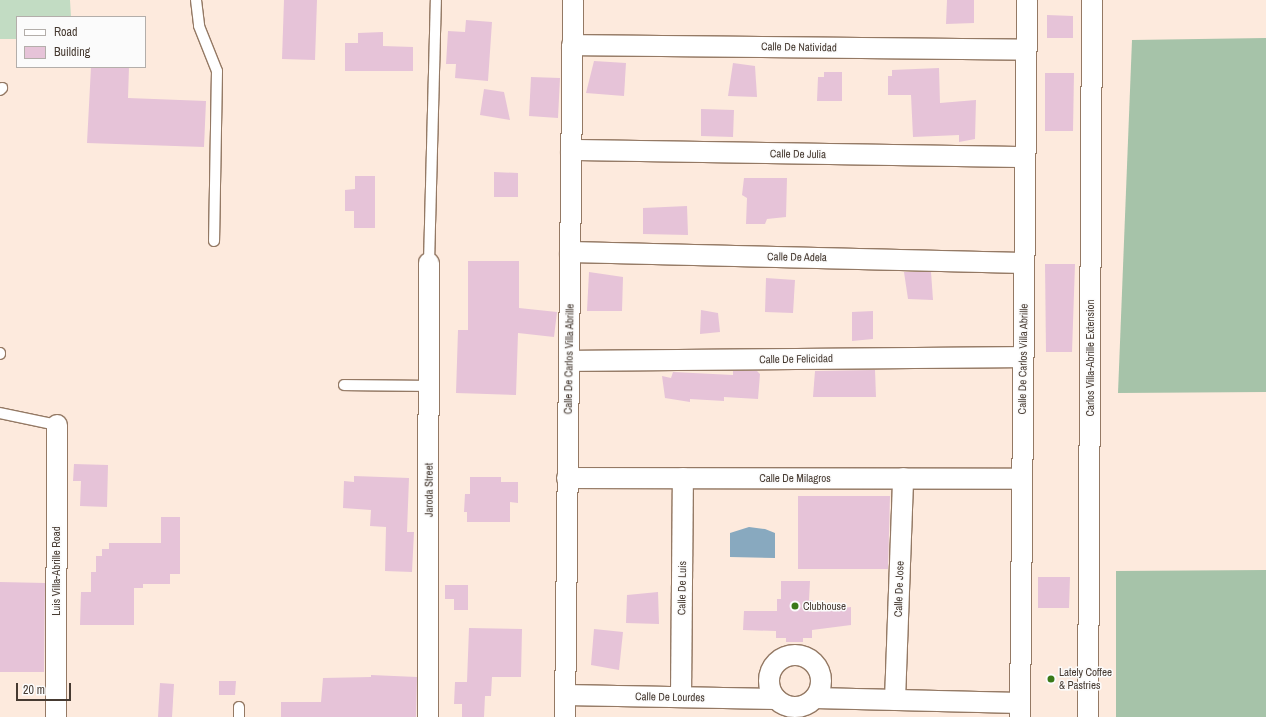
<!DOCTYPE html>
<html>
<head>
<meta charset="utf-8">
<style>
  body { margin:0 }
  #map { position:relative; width:1266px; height:717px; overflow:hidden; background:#fdeadd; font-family:"Archivo Narrow",sans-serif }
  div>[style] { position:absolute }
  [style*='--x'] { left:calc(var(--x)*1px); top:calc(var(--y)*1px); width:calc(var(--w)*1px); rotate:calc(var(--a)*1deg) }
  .green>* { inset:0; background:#c2dcc3 }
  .forest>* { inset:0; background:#a6c3a9 }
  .water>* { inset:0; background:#88a9bf }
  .building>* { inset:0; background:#e6c3d8 }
  .roads { filter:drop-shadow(1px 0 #947964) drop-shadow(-1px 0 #947964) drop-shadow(0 1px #947964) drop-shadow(0 -1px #947964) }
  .service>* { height:10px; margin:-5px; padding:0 5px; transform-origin:5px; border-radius:5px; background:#fff }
  .minor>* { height:20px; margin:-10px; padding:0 10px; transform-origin:10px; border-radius:10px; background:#fff }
  .minor>.ring { margin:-10px; padding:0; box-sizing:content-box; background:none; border:20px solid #fff; border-radius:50% }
  .dots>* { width:11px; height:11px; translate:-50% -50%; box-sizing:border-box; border:2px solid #fbfbfb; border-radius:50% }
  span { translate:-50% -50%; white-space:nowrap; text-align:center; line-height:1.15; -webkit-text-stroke:3px #fbfbfb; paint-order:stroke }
  .street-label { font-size:11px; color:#463a31 }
  .poi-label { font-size:11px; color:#463a31 }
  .left { translate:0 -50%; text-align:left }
  .legend { position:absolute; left:16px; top:16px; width:130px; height:52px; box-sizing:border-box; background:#fbfbfb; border:1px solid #b3aeaa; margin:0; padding:5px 7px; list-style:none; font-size:12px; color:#463a31 }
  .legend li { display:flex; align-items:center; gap:8px; height:20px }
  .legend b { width:20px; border:1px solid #b3aeaa }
  .scale { position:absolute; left:16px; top:683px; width:55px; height:18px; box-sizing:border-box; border:2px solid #463a31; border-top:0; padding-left:5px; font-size:12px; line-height:14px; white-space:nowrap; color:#463a31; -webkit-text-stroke:3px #fbfbfb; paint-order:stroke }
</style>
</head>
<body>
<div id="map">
  <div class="green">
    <div style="clip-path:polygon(0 0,70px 0,71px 17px,17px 17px,17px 39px,0 39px)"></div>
  </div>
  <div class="forest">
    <div style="clip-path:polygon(1266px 38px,1266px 392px,1118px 393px,1132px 40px)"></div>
    <div style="clip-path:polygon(1266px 570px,1266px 717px,1116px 717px,1116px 571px)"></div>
  </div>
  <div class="water">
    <div style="clip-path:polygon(749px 527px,765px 529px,775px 533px,775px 558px,730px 557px,730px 533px)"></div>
  </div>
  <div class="building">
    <div style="clip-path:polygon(284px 0,317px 0,315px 60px,282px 59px)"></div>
    <div style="clip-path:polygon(947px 0,974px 0,974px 23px,946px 24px)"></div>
    <div style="clip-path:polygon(1047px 15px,1073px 16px,1073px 38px,1047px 38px)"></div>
    <div style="clip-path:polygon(466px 20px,492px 22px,488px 81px,455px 78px,456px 64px,446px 64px,448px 31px,465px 32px)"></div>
    <div style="clip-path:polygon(383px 32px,383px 46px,413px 47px,413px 71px,345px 71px,345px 43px,358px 43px,358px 33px)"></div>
    <div style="clip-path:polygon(594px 61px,626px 63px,624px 96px,586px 93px)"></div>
    <div style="clip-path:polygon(733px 63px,755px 66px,757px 97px,728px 96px)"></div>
    <div style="clip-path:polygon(91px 67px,129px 67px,128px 98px,206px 101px,204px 147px,87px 143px)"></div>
    <div style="clip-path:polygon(939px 68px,940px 103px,976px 100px,975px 139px,959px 142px,959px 135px,913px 137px,911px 95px,888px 95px,888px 76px,892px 76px,892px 70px)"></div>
    <div style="clip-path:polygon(824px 72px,842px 72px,842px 101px,817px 101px,818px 77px,824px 77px)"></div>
    <div style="clip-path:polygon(1045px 73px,1074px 73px,1073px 131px,1045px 131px)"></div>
    <div style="clip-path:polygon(531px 77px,560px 78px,558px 118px,529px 116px)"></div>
    <div style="clip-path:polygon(484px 89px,504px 92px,510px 120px,480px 115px)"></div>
    <div style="clip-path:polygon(701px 109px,734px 110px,733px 137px,701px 136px)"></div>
    <div style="clip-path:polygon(494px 172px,518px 173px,518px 197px,494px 197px)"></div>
    <div style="clip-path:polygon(355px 176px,375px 176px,375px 228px,354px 228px,354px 211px,345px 211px,345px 190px,355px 189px)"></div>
    <div style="clip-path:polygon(744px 178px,787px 178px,786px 217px,767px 219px,765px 224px,746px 224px,747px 198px,742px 195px)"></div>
    <div style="clip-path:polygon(687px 206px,688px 235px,643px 234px,643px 208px)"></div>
    <div style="clip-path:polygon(468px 261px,519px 261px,519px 308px,557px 312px,554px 337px,518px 333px,516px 395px,456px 393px,458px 330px,468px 330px)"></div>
    <div style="clip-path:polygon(1045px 264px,1075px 264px,1072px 352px,1046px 352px)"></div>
    <div style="clip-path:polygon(589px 272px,623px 277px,622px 311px,587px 311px)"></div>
    <div style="clip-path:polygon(904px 272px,931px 272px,933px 300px,908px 299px)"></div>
    <div style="clip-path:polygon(766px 278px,795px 280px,793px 313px,765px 312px)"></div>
    <div style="clip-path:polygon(701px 310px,718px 313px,720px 332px,700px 334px)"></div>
    <div style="clip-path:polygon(873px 311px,873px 339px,852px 341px,852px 312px)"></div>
    <div style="clip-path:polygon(875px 370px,876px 397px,813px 397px,815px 371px)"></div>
    <div style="clip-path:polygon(733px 371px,757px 371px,760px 374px,758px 399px,724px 397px,724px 401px,690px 399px,690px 402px,665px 398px,662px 376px,671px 378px,673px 372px,733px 375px)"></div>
    <div style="clip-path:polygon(74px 464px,108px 465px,107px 507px,80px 506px,81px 481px,73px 481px)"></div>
    <div style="clip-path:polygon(354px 476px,409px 478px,407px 532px,414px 532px,412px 572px,385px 571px,386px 527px,370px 526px,371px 510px,343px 508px,344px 481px,354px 482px)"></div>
    <div style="clip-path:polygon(470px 477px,501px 477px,501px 482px,518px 482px,518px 503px,510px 502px,510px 522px,467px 522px,467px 512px,464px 512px,465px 494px,470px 494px)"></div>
    <div style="clip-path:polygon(798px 496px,890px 496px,888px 569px,798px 569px)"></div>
    <div style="clip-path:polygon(161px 517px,180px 517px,180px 574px,170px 574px,170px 584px,143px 584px,143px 588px,134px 588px,134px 625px,80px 625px,81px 592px,91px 592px,91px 572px,96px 572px,96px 556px,102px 556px,102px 549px,109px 549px,109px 543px,161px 543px)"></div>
    <div style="clip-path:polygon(1038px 577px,1070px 577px,1069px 608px,1038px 608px)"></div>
    <div style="clip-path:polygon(781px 581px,810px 581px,809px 600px,813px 600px,812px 612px,851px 607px,851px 625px,812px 630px,812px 638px,803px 638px,803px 642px,786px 642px,786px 638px,776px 638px,776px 631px,743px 630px,744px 611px,777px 611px,777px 599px,781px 599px)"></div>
    <div style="clip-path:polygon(0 582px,45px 583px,44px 672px,0 672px)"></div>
    <div style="clip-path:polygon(445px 585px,468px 585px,468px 610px,454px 610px,454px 599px,445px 599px)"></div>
    <div style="clip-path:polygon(658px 592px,659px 624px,626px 623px,627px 595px)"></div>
    <div style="clip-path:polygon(469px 628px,522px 629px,521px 677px,492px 677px,491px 696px,485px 696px,484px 717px,462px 717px,462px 704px,454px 704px,455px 682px,467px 682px)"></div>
    <div style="clip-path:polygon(594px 629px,623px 632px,619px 670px,591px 665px)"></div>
    <div style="clip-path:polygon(371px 675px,417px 677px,416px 717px,281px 717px,281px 702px,321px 702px,323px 678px,371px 677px)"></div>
    <div style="clip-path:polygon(219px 681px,236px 681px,235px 695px,219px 695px)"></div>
    <div style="clip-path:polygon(160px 683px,174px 684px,172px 717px,158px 717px)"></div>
  </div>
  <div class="roads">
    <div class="service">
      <div style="--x:196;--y:0;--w:26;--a:83"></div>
      <div style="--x:199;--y:26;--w:48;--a:68.2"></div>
      <div style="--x:217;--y:71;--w:170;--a:91"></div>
      <div style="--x:0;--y:90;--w:3;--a:-45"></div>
      <div style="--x:429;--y:263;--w:263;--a:-88.5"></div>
      <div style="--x:0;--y:353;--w:1;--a:90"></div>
      <div style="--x:344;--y:385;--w:85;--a:0.7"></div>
      <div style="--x:0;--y:413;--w:58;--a:11.9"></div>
      <div style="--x:239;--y:717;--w:10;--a:-90"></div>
    </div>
    <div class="minor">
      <div style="--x:572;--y:45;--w:454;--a:0.6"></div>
      <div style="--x:571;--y:150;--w:454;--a:0.9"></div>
      <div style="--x:570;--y:252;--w:454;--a:1.4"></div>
      <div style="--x:569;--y:361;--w:454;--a:-0.5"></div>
      <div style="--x:567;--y:478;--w:455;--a:0.1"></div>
      <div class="ring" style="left:769px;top:655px;width:32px;height:32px"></div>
      <div style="--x:565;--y:695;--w:211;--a:1.1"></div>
      <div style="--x:681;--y:697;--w:219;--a:-89.5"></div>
      <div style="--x:815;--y:698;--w:205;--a:1.4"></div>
      <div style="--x:895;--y:700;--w:222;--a:-87.9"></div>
      <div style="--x:56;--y:717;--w:292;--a:-89.8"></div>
      <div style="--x:428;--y:717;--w:454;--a:-89.9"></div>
      <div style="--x:565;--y:717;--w:717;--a:-89.36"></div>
      <div style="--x:1020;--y:717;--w:717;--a:-89.44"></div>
      <div style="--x:1088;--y:717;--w:717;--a:-89.68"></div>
    </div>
  </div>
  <div class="dots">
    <div style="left:795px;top:606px;background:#397917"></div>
    <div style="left:1051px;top:679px;background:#397917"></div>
  </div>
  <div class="street-label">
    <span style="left:799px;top:47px;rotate:1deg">Calle De Natividad</span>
    <span style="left:798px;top:154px;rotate:1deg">Calle De Julia</span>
    <span style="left:797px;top:257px;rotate:1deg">Calle De Adela</span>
    <span style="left:1090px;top:358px;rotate:-90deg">Carlos Villa-Abrille Extension</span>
    <span style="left:569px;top:359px;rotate:-89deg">Calle De Carlos Villa Abrille</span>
    <span style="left:796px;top:359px;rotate:-1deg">Calle De Felicidad</span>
    <span style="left:1023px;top:359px;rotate:-89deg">Calle De Carlos Villa Abrille</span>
    <span style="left:795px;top:478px">Calle De Milagros</span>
    <span style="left:429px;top:490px;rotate:-90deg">Jaroda Street</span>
    <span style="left:56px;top:571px;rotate:-90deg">Luis Villa-Abrille Road</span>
    <span style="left:682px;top:588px;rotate:-89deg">Calle De Luis</span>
    <span style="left:899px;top:589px;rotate:-88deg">Calle De Jose</span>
    <span style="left:670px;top:697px;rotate:1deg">Calle De Lourdes</span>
  </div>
  <div class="poi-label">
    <span class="left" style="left:803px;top:606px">Clubhouse</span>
    <span class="left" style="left:1059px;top:679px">Lately Coffee<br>&amp; Pastries</span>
  </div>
  <ul class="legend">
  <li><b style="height:5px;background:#fff"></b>Road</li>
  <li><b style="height:11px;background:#e6c3d8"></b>Building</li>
  </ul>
  <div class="scale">20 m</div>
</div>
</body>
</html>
